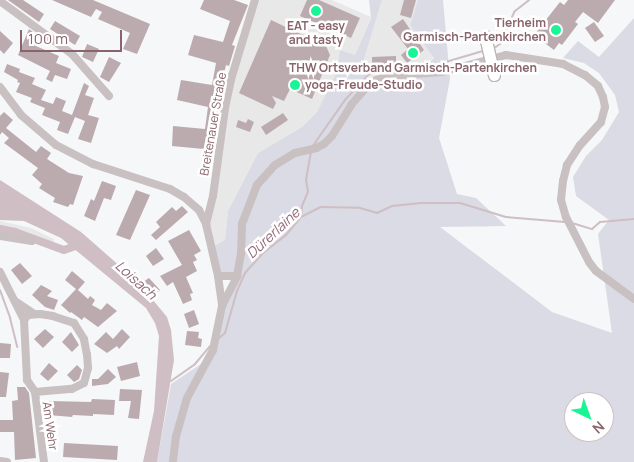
<!DOCTYPE html>
<html>
<head>
<meta charset="utf-8">
<style>
  body { margin:0 }
  #map { position:relative; width:634px; height:462px; overflow:hidden; background:#f5f7f8; font-family:Manrope,sans-serif }
  div>[style] { position:absolute }
  [style*='--x'] { left:calc(var(--x)*1px); top:calc(var(--y)*1px); width:calc(var(--w)*1px); rotate:calc(var(--a)*1deg) }
  .built>* { inset:0; background:#e8e8e9 }
  .green>* { inset:0; background:#dadbe4 }
  .water>* { inset:0; background:#cfbec4 }
  .stream>* { height:2px; margin:-1px; padding:0 1px; transform-origin:1px; border-radius:1px; background:#cfbec4 }
  .canal>* { height:8px; margin:-4px; padding:0 4px; transform-origin:4px; border-radius:4px; background:#cfbec4 }
  .building>* { inset:0; background:#bbabaf }
  .minor>* { height:8px; margin:-4px; padding:0 4px; transform-origin:4px; border-radius:4px; background:#c9c0c2 }
  .bridges { filter:drop-shadow(1px 0 #bfb5b7) drop-shadow(-1px 0 #bfb5b7) drop-shadow(0 1px #bfb5b7) drop-shadow(0 -1px #bfb5b7) }
  .primary-bridge>* { height:11px; margin:-5.5px; padding:0 5.5px; transform-origin:5.5px; border-radius:5.5px; background:#fff }
  .dots>* { width:14px; height:14px; translate:-50% -50%; box-sizing:border-box; border:2px solid #fff; border-radius:50% }
  span { translate:-50% -50%; white-space:nowrap; text-align:center; line-height:1.15; -webkit-text-stroke:5px #fff; paint-order:stroke }
  .poi-label { font-size:12px; color:#89646c; font-weight:700 }
  .right { translate:-100% -50%; text-align:right }
  .left { translate:0 -50%; text-align:left }
  .street-label { font-size:12px; color:#89646c }
  .water-label { font-size:14px; color:#93697a; font-style:italic }
  .north { position:absolute; left:564px; top:392px; width:50px; height:50px; box-sizing:border-box; background:#fff; border:1px solid #d0c1c4; border-radius:50%; rotate:138deg; font-size:14px; font-weight:700; line-height:20px; text-align:center; color:#89646c }
  .north::after { content:''; display:block; margin:auto; width:18px; height:22px; background:#19f494; clip-path:polygon(50% 0,100% 100%,50% 72%,0 100%) }
  .scale { position:absolute; left:20px; top:30px; width:102px; height:22px; box-sizing:border-box; border:2px solid #89646c; border-top:0; padding-left:6px; font-size:15px; line-height:18px; white-space:nowrap; color:#89646c; -webkit-text-stroke:4px #fff; paint-order:stroke }
</style>
</head>
<body>
<div id="map">
  <div class="built">
    <div style="clip-path:polygon(255px 0,332px 0,371px 17px,355px 55px,340px 50px,336px 74px,317px 112px,302px 127px,258px 153px,228px 211px,225px 240px,212px 247px,206px 224px,225px 108px)"></div>
    <div style="clip-path:polygon(382px 0,418px 0,410px 25px,434px 57px,415px 74px,371px 82px,362px 66px)"></div>
    <div style="clip-path:polygon(0 221px,31px 228px,54px 239px,50px 249px,30px 238px,0 231px)"></div>
  </div>
  <div class="green">
    <div style="clip-path:polygon(evenodd,369px 0,382px 0,362px 66px,371px 82px,415px 74px,434px 58px,410px 25px,418px 0,443px 0,450px 79px,439px 138px,457px 194px,476px 198px,506px 226px,440px 227px,552px 312px,612px 333px,598px 234px,609px 220px,576px 196px,573px 177px,586px 156px,602px 140px,619px 112px,615px 95px,599px 73px,584px 63px,563px 58px,578px 41px,599px 57px,634px 18px,634px 462px,157px 462px,171px 384px,207px 360px,222px 306px,237px 276px,218px 276px,212px 247px,225px 240px,228px 211px,258px 153px,302px 127px,317px 112px,336px 74px,340px 50px,355px 55px,371px 18px,369px 0,574px 402px,604px 402px,604px 432px,574px 432px,574px 402px)"></div>
  </div>
  <div class="water">
    <div style="clip-path:polygon(0 180px,81px 232px,138px 282px,167px 317px,171px 330px,174px 360px,157px 462px,143px 462px,154px 411px,159px 336px,155px 323px,146px 308px,61px 238px,24px 221px,0 220px)"></div>
  </div>
  <div class="stream">
    <div style="--x:493;--y:49;--w:9;--a:-36"></div>
    <div style="--x:500;--y:44;--w:36;--a:-66"></div>
    <div style="--x:515;--y:11;--w:18;--a:-38"></div>
    <div style="--x:312;--y:147;--w:57;--a:-54.9"></div>
    <div style="--x:345;--y:100;--w:35;--a:-47"></div>
    <div style="--x:369;--y:74;--w:23;--a:-13"></div>
    <div style="--x:391;--y:69;--w:41;--a:-4.2"></div>
    <div style="--x:432;--y:66;--w:53;--a:-16.4"></div>
    <div style="--x:301;--y:217;--w:11;--a:-85"></div>
    <div style="--x:302;--y:206;--w:15;--a:-67"></div>
    <div style="--x:308;--y:192;--w:12;--a:-99"></div>
    <div style="--x:306;--y:180;--w:28;--a:-80"></div>
    <div style="--x:572;--y:223;--w:21;--a:17"></div>
    <div style="--x:592;--y:229;--w:11;--a:-41"></div>
    <div style="--x:600;--y:222;--w:34;--a:-5"></div>
    <div style="--x:0;--y:290;--w:30;--a:70"></div>
    <div style="--x:10;--y:318;--w:30;--a:76"></div>
    <div style="--x:217;--y:340;--w:11;--a:-41"></div>
    <div style="--x:225;--y:333;--w:44;--a:-74.1"></div>
    <div style="--x:237;--y:291;--w:20;--a:-66"></div>
    <div style="--x:245;--y:273;--w:27;--a:-48"></div>
    <div style="--x:263;--y:253;--w:29;--a:-38"></div>
    <div style="--x:286;--y:235;--w:23;--a:-50"></div>
    <div style="--x:301;--y:217;--w:22;--a:-27"></div>
    <div style="--x:321;--y:207;--w:39;--a:1"></div>
    <div style="--x:360;--y:208;--w:18;--a:16"></div>
    <div style="--x:377;--y:213;--w:17;--a:-25"></div>
    <div style="--x:392;--y:206;--w:27;--a:-6"></div>
    <div style="--x:419;--y:203;--w:41;--a:0"></div>
    <div style="--x:460;--y:203;--w:48;--a:16.9"></div>
    <div style="--x:506;--y:217;--w:59;--a:4.8"></div>
    <div style="--x:171;--y:381;--w:29;--a:-35"></div>
    <div style="--x:195;--y:364;--w:23;--a:-50"></div>
  </div>
  <div class="canal">
    <div style="--x:0;--y:229;--w:15;--a:11"></div>
    <div style="--x:15;--y:232;--w:52;--a:20.2"></div>
    <div style="--x:64;--y:250;--w:12;--a:-20"></div>
  </div>
  <div class="building">
    <div style="clip-path:polygon(8px 0,23px 0,44px 14px,39px 22px)"></div>
    <div style="clip-path:polygon(52px 0,93px 0,150px 24px,137px 54px,123px 49px,130px 33px,98px 19px,102px 12px,96px 9px,91px 17px)"></div>
    <div style="clip-path:polygon(204px 0,234px 0,248px 5px,232px 45px,235px 46px,229px 66px,226px 65px,221px 86px,224px 87px,219px 108px,217px 108px,214px 150px,172px 146px,173px 126px,205px 129px,208px 107px,177px 100px,181px 80px,212px 85px,216px 63px,188px 55px,194px 35px,223px 42px,230px 21px,200px 9px)"></div>
    <div style="clip-path:polygon(307px 0,319px 0,360px 18px,351px 38px,300px 16px)"></div>
    <div style="clip-path:polygon(404px 0,416px 0,411px 18px,400px 15px)"></div>
    <div style="clip-path:polygon(568px 0,615px 0,598px 23px,583px 12px,575px 22px,578px 24px,562px 45px,559px 43px,554px 50px,534px 35px,560px 2px,564px 5px)"></div>
    <div style="clip-path:polygon(403px 19px,424px 50px,407px 63px,401px 55px,408px 49px,391px 27px)"></div>
    <div style="clip-path:polygon(271px 20px,326px 46px,330px 55px,312px 99px,290px 89px,284px 101px,272px 96px,276px 103px,273px 109px,239px 93px)"></div>
    <div style="clip-path:polygon(55px 21px,80px 36px,75px 45px,50px 29px)"></div>
    <div style="clip-path:polygon(594px 22px,604px 36px,595px 42px,585px 28px)"></div>
    <div style="clip-path:polygon(29px 29px,33px 32px,29px 43px,59px 56px,56px 63px,71px 69px,67px 79px,55px 75px,52px 82px,46px 79px,50px 71px,18px 55px)"></div>
    <div style="clip-path:polygon(0 31px,13px 43px,4px 54px,0 50px)"></div>
    <div style="clip-path:polygon(87px 44px,99px 49px,93px 62px,82px 57px)"></div>
    <div style="clip-path:polygon(396px 56px,396px 66px,372px 66px,372px 57px)"></div>
    <div style="clip-path:polygon(109px 57px,121px 63px,109px 82px,100px 77px)"></div>
    <div style="clip-path:polygon(7px 64px,20px 69px,19px 72px,35px 78px,32px 84px,46px 90px,41px 100px,53px 104px,56px 97px,66px 101px,62px 111px,72px 115px,84px 83px,89px 86px,85px 95px,94px 98px,88px 115px,99px 118px,91px 143px,78px 139px,85px 121px,75px 117px,68px 134px,57px 130px,60px 122px,42px 115px,45px 108px,30px 102px,32px 98px,16px 92px,20px 83px,17px 82px,18px 80px,4px 72px)"></div>
    <div style="clip-path:polygon(4px 112px,13px 120px,6px 128px,36px 152px,41px 146px,51px 153px,47px 159px,69px 173px,83px 176px,73px 205px,70px 204px,68px 207px,53px 202px,55px 198px,39px 188px,42px 184px,32px 175px,38px 168px,4px 143px,9px 138px,2px 132px,0 135px,0 116px)"></div>
    <div style="clip-path:polygon(283px 113px,288px 120px,266px 135px,261px 127px)"></div>
    <div style="clip-path:polygon(248px 119px,254px 122px,250px 132px,236px 127px,238px 120px,246px 123px)"></div>
    <div style="clip-path:polygon(102px 181px,116px 186px,111px 200px,104px 198px,95px 221px,84px 216px,91px 199px,94px 201px)"></div>
    <div style="clip-path:polygon(136px 190px,150px 195px,130px 240px,116px 235px)"></div>
    <div style="clip-path:polygon(182px 206px,188px 212px,156px 240px,151px 235px,160px 227px,156px 222px,172px 207px,176px 211px)"></div>
    <div style="clip-path:polygon(189px 230px,201px 251px,194px 255px,197px 260px,193px 262px,197px 271px,186px 277px,193px 293px,190px 294px,192px 300px,183px 304px,173px 282px,167px 286px,160px 276px,182px 265px,168px 241px)"></div>
    <div style="clip-path:polygon(156px 248px,164px 259px,153px 266px,146px 256px)"></div>
    <div style="clip-path:polygon(20px 263px,32px 276px,22px 284px,11px 270px)"></div>
    <div style="clip-path:polygon(72px 271px,85px 282px,78px 290px,88px 299px,90px 296px,95px 300px,92px 305px,101px 310px,107px 303px,117px 311px,98px 327px,84px 317px,82px 320px,71px 312px,70px 313px,61px 305px,76px 289px,65px 280px)"></div>
    <div style="clip-path:polygon(149px 278px,160px 290px,154px 295px,143px 282px)"></div>
    <div style="clip-path:polygon(41px 285px,52px 291px,47px 296px,58px 300px,54px 310px,45px 307px,32px 295px)"></div>
    <div style="clip-path:polygon(194px 310px,199px 324px,189px 328px,184px 314px)"></div>
    <div style="clip-path:polygon(45px 329px,54px 337px,43px 348px,34px 339px)"></div>
    <div style="clip-path:polygon(122px 329px,130px 337px,119px 349px,117px 346px,107px 353px,94px 344px,106px 332px,113px 339px)"></div>
    <div style="clip-path:polygon(187px 331px,199px 332px,198px 338px,202px 339px,201px 347px,185px 345px)"></div>
    <div style="clip-path:polygon(71px 332px,79px 345px,72px 352px,62px 342px)"></div>
    <div style="clip-path:polygon(0 343px,11px 344px,10px 358px,0 358px)"></div>
    <div style="clip-path:polygon(137px 362px,140px 376px,121px 381px,117px 367px)"></div>
    <div style="clip-path:polygon(49px 363px,58px 371px,48px 381px,40px 374px)"></div>
    <div style="clip-path:polygon(77px 365px,82px 370px,79px 379px,74px 382px,67px 375px)"></div>
    <div style="clip-path:polygon(108px 369px,116px 377px,108px 384px,92px 386px,92px 379px,98px 379px)"></div>
    <div style="clip-path:polygon(0 372px,9px 373px,6px 397px,0 397px)"></div>
    <div style="clip-path:polygon(17px 387px,25px 387px,29px 393px,36px 458px,15px 460px,14px 432px,0 432px,0 420px,13px 420px,12px 401px,18px 400px)"></div>
    <div style="clip-path:polygon(120px 389px,142px 390px,139px 419px,128px 418px,131px 401px,119px 401px)"></div>
    <div style="clip-path:polygon(92px 399px,115px 400px,114px 415px,93px 414px,93px 416px,73px 415px,72px 417px,48px 415px,49px 401px,91px 402px)"></div>
    <div style="clip-path:polygon(64px 443px,118px 446px,117px 460px,63px 457px)"></div>
  </div>
  <div class="minor">
    <div style="--x:0;--y:1;--w:89;--a:36.4"></div>
    <div style="--x:72;--y:54;--w:56;--a:48.6"></div>
    <div style="--x:0;--y:87;--w:35;--a:53"></div>
    <div style="--x:21;--y:115;--w:46;--a:40.6"></div>
    <div style="--x:56;--y:145;--w:42;--a:27.2"></div>
    <div style="--x:93;--y:164;--w:81;--a:18"></div>
    <div style="--x:170;--y:189;--w:16;--a:30"></div>
    <div style="--x:184;--y:197;--w:20;--a:41"></div>
    <div style="--x:199;--y:210;--w:16;--a:63"></div>
    <div style="--x:206;--y:224;--w:53;--a:77"></div>
    <div style="--x:218;--y:276;--w:30;--a:82"></div>
    <div style="--x:222;--y:306;--w:45;--a:101.6"></div>
    <div style="--x:213;--y:350;--w:55;--a:118.4"></div>
    <div style="--x:187;--y:398;--w:40;--a:106"></div>
    <div style="--x:176;--y:436;--w:26;--a:97"></div>
    <div style="--x:206;--y:224;--w:29;--a:-76"></div>
    <div style="--x:213;--y:196;--w:89;--a:-82.2"></div>
    <div style="--x:225;--y:108;--w:33;--a:-78"></div>
    <div style="--x:232;--y:76;--w:79;--a:-73.2"></div>
    <div style="--x:0;--y:236;--w:32;--a:9"></div>
    <div style="--x:0;--y:272;--w:54;--a:63.4"></div>
    <div style="--x:218;--y:276;--w:19;--a:0"></div>
    <div style="--x:15;--y:301;--w:23;--a:34"></div>
    <div style="--x:222;--y:306;--w:34;--a:-63"></div>
    <div style="--x:237;--y:276;--w:22;--a:-80"></div>
    <div style="--x:241;--y:254;--w:30;--a:-88"></div>
    <div style="--x:242;--y:224;--w:42;--a:-69"></div>
    <div style="--x:257;--y:185;--w:27;--a:-48"></div>
    <div style="--x:275;--y:165;--w:23;--a:-31"></div>
    <div style="--x:295;--y:153;--w:22;--a:-13"></div>
    <div style="--x:316;--y:148;--w:9;--a:-27"></div>
    <div style="--x:324;--y:144;--w:11;--a:-45"></div>
    <div style="--x:332;--y:136;--w:36;--a:-58"></div>
    <div style="--x:351;--y:105;--w:30;--a:-49"></div>
    <div style="--x:371;--y:82;--w:17;--a:-21"></div>
    <div style="--x:387;--y:76;--w:55;--a:-4.2"></div>
    <div style="--x:442;--y:72;--w:66;--a:-14.9"></div>
    <div style="--x:506;--y:55;--w:58;--a:9"></div>
    <div style="--x:563;--y:64;--w:25;--a:27"></div>
    <div style="--x:585;--y:75;--w:17;--a:40"></div>
    <div style="--x:598;--y:86;--w:12;--a:66"></div>
    <div style="--x:603;--y:97;--w:10;--a:79"></div>
    <div style="--x:605;--y:107;--w:16;--a:105"></div>
    <div style="--x:601;--y:122;--w:31;--a:132"></div>
    <div style="--x:580;--y:145;--w:24;--a:123"></div>
    <div style="--x:567;--y:165;--w:16;--a:104"></div>
    <div style="--x:563;--y:181;--w:19;--a:96"></div>
    <div style="--x:561;--y:200;--w:18;--a:74"></div>
    <div style="--x:566;--y:217;--w:51;--a:62.9"></div>
    <div style="--x:589;--y:262;--w:11;--a:52"></div>
    <div style="--x:596;--y:271;--w:47;--a:36.4"></div>
    <div style="--x:35;--y:392;--w:37;--a:-5"></div>
    <div style="--x:72;--y:389;--w:13;--a:-27"></div>
    <div style="--x:84;--y:383;--w:16;--a:-75"></div>
    <div style="--x:88;--y:368;--w:13;--a:-94"></div>
    <div style="--x:87;--y:355;--w:16;--a:-101"></div>
    <div style="--x:84;--y:339;--w:19;--a:-122"></div>
    <div style="--x:74;--y:323;--w:22;--a:-162"></div>
    <div style="--x:53;--y:316;--w:13;--a:-171"></div>
    <div style="--x:40;--y:314;--w:12;--a:175"></div>
    <div style="--x:28;--y:315;--w:6;--a:129"></div>
    <div style="--x:24;--y:320;--w:60;--a:87.1"></div>
    <div style="--x:27;--y:380;--w:14;--a:56"></div>
    <div style="--x:35;--y:392;--w:71;--a:82.7"></div>
    <div style="--x:0;--y:461;--w:7;--a:8"></div>
  </div>
  <div class="bridges">
    <div class="primary-bridge">
      <div style="--x:485;--y:36;--w:40;--a:77"></div>
    </div>
  </div>
  <div class="dots">
    <div style="left:316px;top:11px;background:#19f494"></div>
    <div style="left:556px;top:30px;background:#19f494"></div>
    <div style="left:413px;top:53px;background:#19f494"></div>
    <div style="left:295px;top:85px;background:#19f494"></div>
  </div>
  <div class="poi-label">
    <span class="right" style="left:546px;top:30px">Tierheim<br>Garmisch-Partenkirchen</span>
    <span style="left:316px;top:33px">EAT - easy<br>and tasty</span>
    <span style="left:413px;top:68px">THW Ortsverband Garmisch-Partenkirchen</span>
    <span class="left" style="left:305px;top:85px">yoga-Freude-Studio</span>
  </div>
  <div class="street-label">
    <span style="left:213px;top:124px;rotate:-80deg">Breitenauer Straße</span>
    <span style="left:50px;top:426px;rotate:82deg">Am Wehr</span>
  </div>
  <div class="water-label">
    <span style="left:273px;top:233px;rotate:-43deg">Dürerlaine</span>
    <span style="left:136px;top:280px;rotate:42deg">Loisach</span>
  </div>
  <div class="north">N</div>
  <div class="scale">100 m</div>
</div>
</body>
</html>
